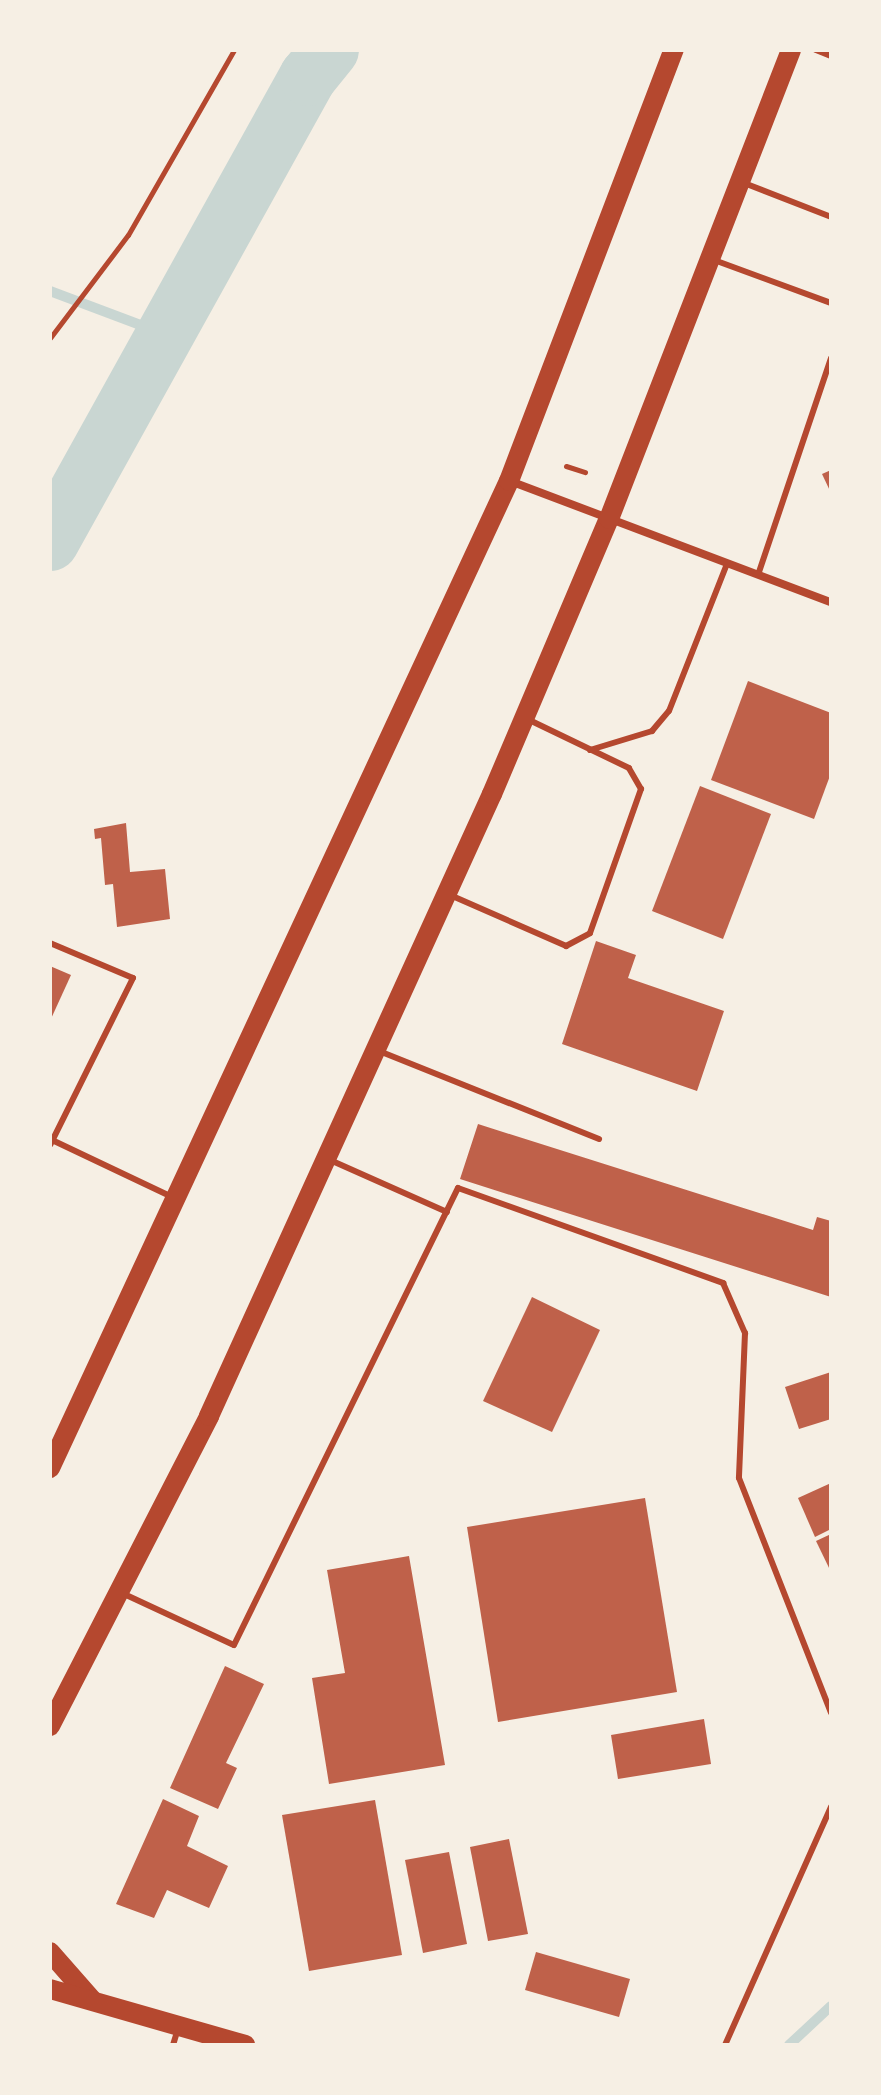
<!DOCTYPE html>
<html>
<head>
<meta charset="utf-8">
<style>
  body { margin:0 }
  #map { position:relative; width:881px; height:2095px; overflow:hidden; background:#f6efe4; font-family:Helvetica,sans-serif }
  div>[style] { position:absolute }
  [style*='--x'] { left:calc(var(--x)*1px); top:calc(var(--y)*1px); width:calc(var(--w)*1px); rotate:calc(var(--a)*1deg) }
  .stream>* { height:10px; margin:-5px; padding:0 5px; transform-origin:5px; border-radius:5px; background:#c9d6d2 }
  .river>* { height:58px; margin:-29px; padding:0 29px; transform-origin:29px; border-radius:29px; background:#c9d6d2 }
  .building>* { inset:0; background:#bf614a }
  .path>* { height:5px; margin:-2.5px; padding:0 2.5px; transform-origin:2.5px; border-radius:2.5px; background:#b5482f }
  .service>* { height:6px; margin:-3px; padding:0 3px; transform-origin:3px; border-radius:3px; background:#b5482f }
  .minor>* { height:8px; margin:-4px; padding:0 4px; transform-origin:4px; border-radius:4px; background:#b5482f }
  .primary>* { height:20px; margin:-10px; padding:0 10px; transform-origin:10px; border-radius:10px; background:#b5482f }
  span { translate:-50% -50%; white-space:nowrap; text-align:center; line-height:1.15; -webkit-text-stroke:7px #f6efe4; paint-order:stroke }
  .frame { position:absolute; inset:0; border:52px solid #f6efe4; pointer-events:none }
</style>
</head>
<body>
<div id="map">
  <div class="stream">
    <div style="--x:50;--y:291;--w:120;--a:20.6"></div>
    <div style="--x:789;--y:2045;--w:57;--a:-42.9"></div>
  </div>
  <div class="river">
    <div style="--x:50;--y:542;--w:532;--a:-60.98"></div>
    <div style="--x:308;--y:77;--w:35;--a:-51"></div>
  </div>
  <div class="building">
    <div style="clip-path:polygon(831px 470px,831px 493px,822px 474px)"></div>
    <div style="clip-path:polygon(748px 681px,831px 713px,831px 773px,814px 819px,711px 780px)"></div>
    <div style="clip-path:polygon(700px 786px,771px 814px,723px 939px,652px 911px)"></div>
    <div style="clip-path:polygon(126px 823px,130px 872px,165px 869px,170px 919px,117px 927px,113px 884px,105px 885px,101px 838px,95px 839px,94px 829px)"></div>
    <div style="clip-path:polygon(596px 941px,636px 955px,628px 978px,724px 1011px,697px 1091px,562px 1044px)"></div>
    <div style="clip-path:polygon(50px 966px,71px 975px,50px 1021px)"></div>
    <div style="clip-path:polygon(478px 1124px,813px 1230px,817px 1217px,831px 1221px,831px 1297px,460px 1179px)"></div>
    <div style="clip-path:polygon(532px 1297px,600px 1330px,552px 1432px,483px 1401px)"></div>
    <div style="clip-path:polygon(831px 1372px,831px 1419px,799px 1429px,785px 1387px)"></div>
    <div style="clip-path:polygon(831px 1483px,831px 1529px,815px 1537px,798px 1498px)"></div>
    <div style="clip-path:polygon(645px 1498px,677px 1692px,498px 1722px,467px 1527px)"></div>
    <div style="clip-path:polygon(831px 1534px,831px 1572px,816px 1541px)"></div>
    <div style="clip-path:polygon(409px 1556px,445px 1765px,329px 1784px,312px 1678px,345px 1673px,327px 1570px)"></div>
    <div style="clip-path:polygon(225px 1666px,264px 1684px,226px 1763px,237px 1768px,218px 1809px,170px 1788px)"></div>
    <div style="clip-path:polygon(704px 1719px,711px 1764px,618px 1779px,611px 1735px)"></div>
    <div style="clip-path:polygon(163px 1799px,199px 1816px,187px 1846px,228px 1866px,209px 1908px,167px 1890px,154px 1918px,116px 1904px)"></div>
    <div style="clip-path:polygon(375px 1800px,402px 1955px,309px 1971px,282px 1815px)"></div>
    <div style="clip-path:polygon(509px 1839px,528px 1934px,488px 1941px,470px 1847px)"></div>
    <div style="clip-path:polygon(449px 1852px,467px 1944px,423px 1953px,405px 1860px)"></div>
    <div style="clip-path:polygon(536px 1952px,630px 1979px,619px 2017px,525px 1990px)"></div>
  </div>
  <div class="path">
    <div style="--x:50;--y:338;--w:129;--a:-52.9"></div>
    <div style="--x:128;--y:235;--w:213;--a:-60.2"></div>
    <div style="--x:566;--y:466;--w:20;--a:18"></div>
  </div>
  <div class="service">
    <div style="--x:816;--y:50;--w:16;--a:22"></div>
    <div style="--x:744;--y:183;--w:93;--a:21.3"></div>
    <div style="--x:714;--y:260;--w:125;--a:20.2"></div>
    <div style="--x:758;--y:575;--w:229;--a:-71.4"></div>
    <div style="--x:590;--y:750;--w:65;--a:-17"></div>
    <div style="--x:652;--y:731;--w:26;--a:-50"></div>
    <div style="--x:669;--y:711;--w:158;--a:-68.5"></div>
    <div style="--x:450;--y:895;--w:127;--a:23.7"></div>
    <div style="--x:566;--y:946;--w:27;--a:-28"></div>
    <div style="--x:590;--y:933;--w:153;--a:-70.5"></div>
    <div style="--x:641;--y:789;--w:24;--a:-120"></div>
    <div style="--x:629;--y:768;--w:113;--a:-154.3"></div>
    <div style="--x:50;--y:943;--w:90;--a:22.9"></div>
    <div style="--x:133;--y:978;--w:186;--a:116.4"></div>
    <div style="--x:379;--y:1051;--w:237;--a:21.8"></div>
    <div style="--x:52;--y:1140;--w:133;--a:25.4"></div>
    <div style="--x:330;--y:1160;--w:128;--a:24"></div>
    <div style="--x:124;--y:1594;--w:121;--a:24.9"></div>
    <div style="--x:234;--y:1645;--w:509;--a:-63.89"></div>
    <div style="--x:458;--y:1188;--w:282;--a:19.7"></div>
    <div style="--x:723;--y:1283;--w:55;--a:66.3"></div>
    <div style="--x:745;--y:1333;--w:145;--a:92.4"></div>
    <div style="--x:739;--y:1478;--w:252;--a:68.6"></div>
    <div style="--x:173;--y:2045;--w:17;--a:-73"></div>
    <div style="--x:725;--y:2045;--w:261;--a:-66"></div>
  </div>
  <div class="minor">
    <div style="--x:510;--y:481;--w:343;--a:20.7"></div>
  </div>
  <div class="primary">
    <div style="--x:50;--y:1468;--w:1089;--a:-65.06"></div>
    <div style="--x:509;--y:481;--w:462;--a:-69.1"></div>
    <div style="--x:50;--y:1726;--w:348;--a:-62.8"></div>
    <div style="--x:209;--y:1416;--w:683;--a:-65.54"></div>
    <div style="--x:492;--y:794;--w:299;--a:-67"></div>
    <div style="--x:609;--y:519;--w:503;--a:-68.79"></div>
    <div style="--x:50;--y:1952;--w:64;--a:48.8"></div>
    <div style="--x:50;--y:1989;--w:203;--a:16"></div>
  </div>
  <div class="frame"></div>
</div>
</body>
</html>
